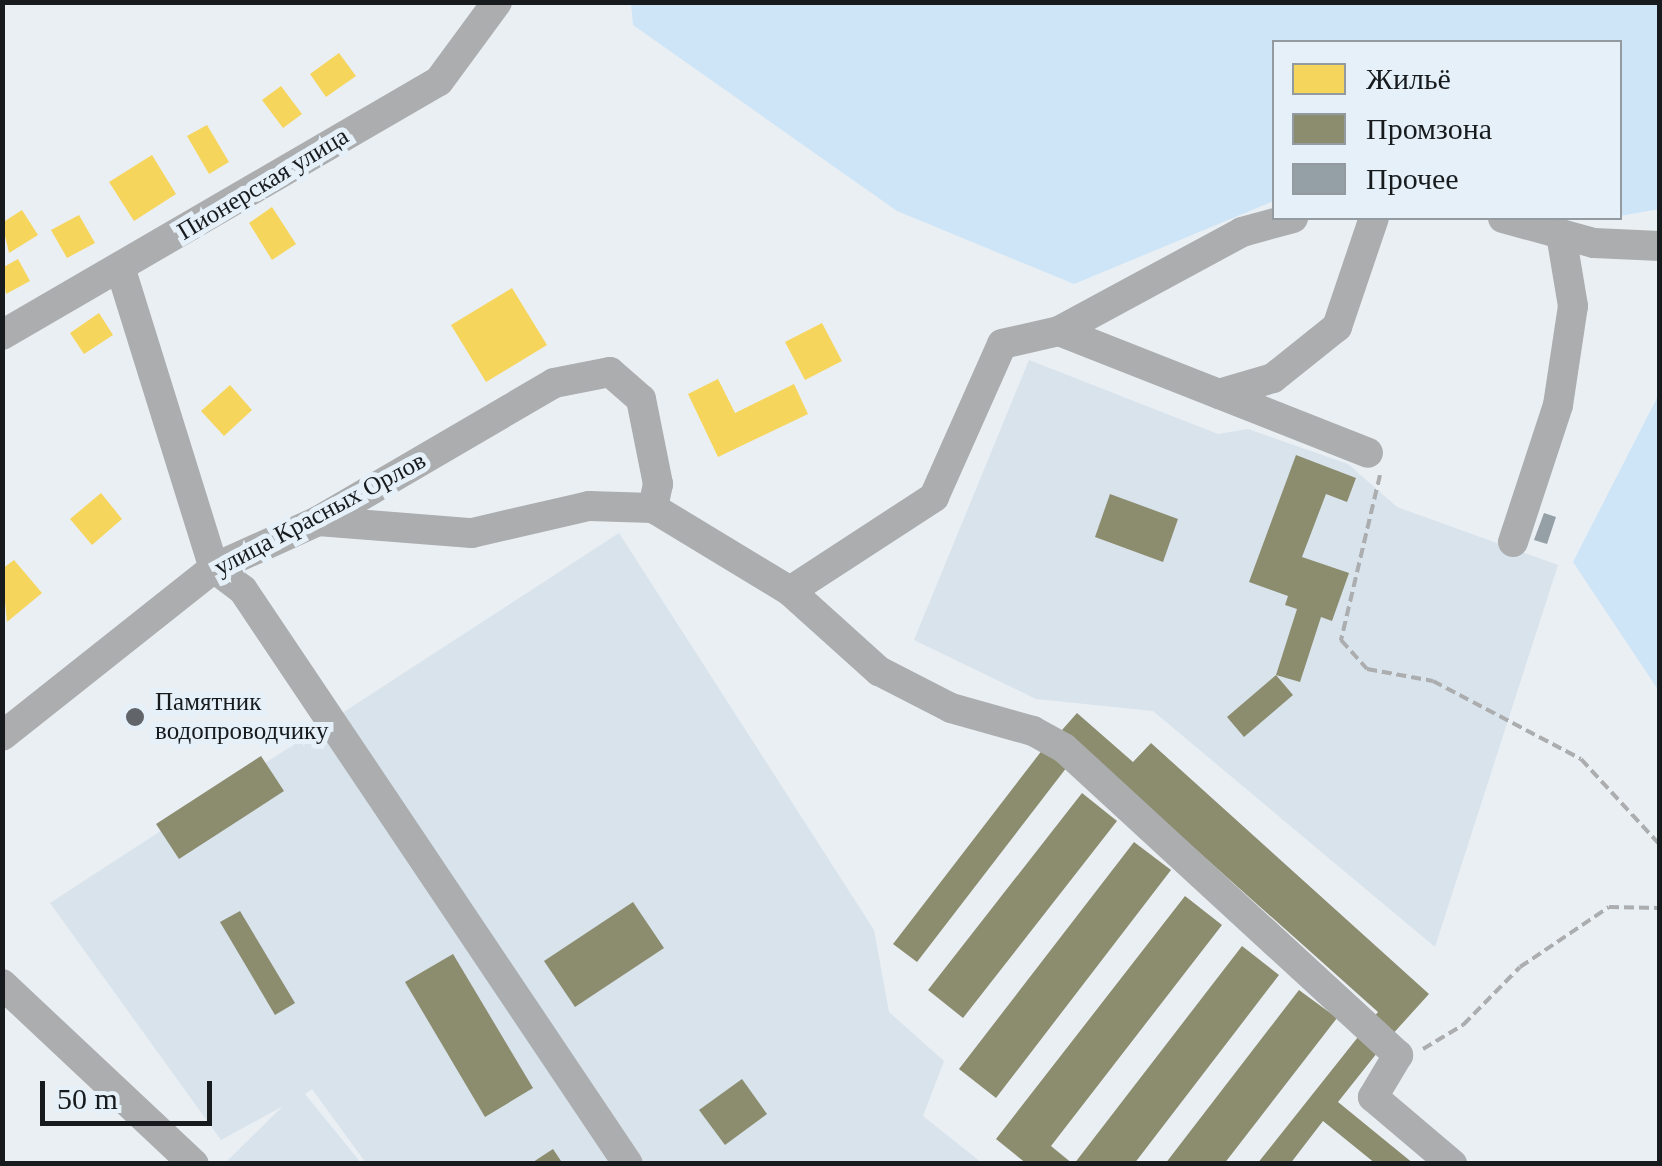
<!DOCTYPE html>
<html>
<head>
<meta charset="utf-8">
<style>
  body { margin:0 }
  #map { position:relative; width:1662px; height:1166px; overflow:hidden; background:#eaeff4; font-family:"Times New Roman",serif }
  div>[style] { position:absolute }
  [style*='--x'] { left:calc(var(--x)*1px); top:calc(var(--y)*1px); width:calc(var(--w)*1px); rotate:calc(var(--a)*1deg) }
  .built>* { inset:0; background:#d8e3ec }
  .green>* { inset:0; background:#cde5f7 }
  .homes>* { inset:0; background:#f6d55c }
  .industry>* { inset:0; background:#8c8c6e }
  .building>* { inset:0; background:#959fa6 }
  .path>* { height:4px; margin-top:-2px; transform-origin:0; background:repeating-linear-gradient(90deg,#abadaf 0 10px,transparent 0 15px) }
  .minor>* { height:30px; margin:-15px; padding:0 15px; transform-origin:15px; border-radius:15px; background:#abadae }
  .dots>* { width:28px; height:28px; translate:-50% -50%; box-sizing:border-box; border:5px solid #e5f0f9; border-radius:50% }
  span { translate:-50% -50%; white-space:nowrap; text-align:center; line-height:1.15; -webkit-text-stroke:10px #e5f0f9; paint-order:stroke }
  .street-label { font-size:25px; color:#171b1e }
  .poi-label { font-size:25px; color:#171b1e }
  .left { translate:0 -50%; text-align:left }
  .frame { position:absolute; inset:0; border:5px solid #171b1e; pointer-events:none }
  .legend { position:absolute; left:1272px; top:40px; width:350px; height:180px; box-sizing:border-box; background:#e5f0f9; border:2px solid #939ba1; margin:0; padding:12px 18px; list-style:none; font-size:30px; color:#171b1e }
  .legend li { display:flex; align-items:center; gap:20px; height:50px }
  .legend b { width:50px; border:2px solid #939ba1 }
  .scale { position:absolute; left:40px; top:1081px; width:172px; height:45px; box-sizing:border-box; border:5px solid #171b1e; border-top:0; padding-left:12px; font-size:30px; line-height:35px; white-space:nowrap; color:#171b1e; -webkit-text-stroke:8px #e5f0f9; paint-order:stroke }
</style>
</head>
<body>
<div id="map">
  <div class="built">
    <div style="clip-path:polygon(1029px 360px,1218px 434px,1248px 429px,1348px 464px,1397px 507px,1558px 565px,1435px 947px,1153px 711px,1036px 699px,914px 640px)"></div>
    <div style="clip-path:polygon(619px 533px,874px 930px,889px 1012px,944px 1061px,923px 1116px,982px 1163px,366px 1163px,312px 1089px,305px 1094px,361px 1163px,225px 1163px,283px 1106px,221px 1140px,50px 903px)"></div>
  </div>
  <div class="green">
    <div style="clip-path:polygon(631px 3px,1659px 3px,1659px 209px,1620px 216px,1620px 42px,1274px 42px,1274px 201px,1074px 284px,897px 211px,633px 25px)"></div>
    <div style="clip-path:polygon(1659px 394px,1659px 691px,1573px 562px)"></div>
  </div>
  <div class="homes">
    <div style="clip-path:polygon(339px 53px,356px 76px,326px 97px,310px 74px)"></div>
    <div style="clip-path:polygon(281px 86px,302px 114px,283px 128px,262px 100px)"></div>
    <div style="clip-path:polygon(207px 125px,229px 162px,209px 174px,187px 136px)"></div>
    <div style="clip-path:polygon(152px 155px,176px 194px,134px 221px,109px 182px)"></div>
    <div style="clip-path:polygon(272px 207px,296px 244px,272px 260px,249px 223px)"></div>
    <div style="clip-path:polygon(22px 210px,38px 235px,9px 253px,2px 223px)"></div>
    <div style="clip-path:polygon(79px 215px,95px 243px,67px 258px,51px 230px)"></div>
    <div style="clip-path:polygon(18px 259px,30px 281px,6px 294px,2px 268px)"></div>
    <div style="clip-path:polygon(512px 288px,547px 345px,486px 382px,451px 325px)"></div>
    <div style="clip-path:polygon(99px 313px,113px 335px,84px 354px,70px 333px)"></div>
    <div style="clip-path:polygon(822px 323px,842px 361px,805px 380px,785px 342px)"></div>
    <div style="clip-path:polygon(718px 379px,735px 413px,794px 384px,808px 414px,718px 457px,688px 394px)"></div>
    <div style="clip-path:polygon(230px 385px,252px 410px,224px 436px,201px 411px)"></div>
    <div style="clip-path:polygon(101px 493px,122px 519px,92px 545px,70px 519px)"></div>
    <div style="clip-path:polygon(14px 560px,42px 593px,7px 622px,2px 569px)"></div>
  </div>
  <div class="industry">
    <div style="clip-path:polygon(1296px 455px,1356px 478px,1347px 502px,1326px 494px,1302px 557px,1349px 573px,1332px 621px,1321px 617px,1300px 682px,1276px 675px,1297px 609px,1285px 605px,1288px 596px,1249px 582px)"></div>
    <div style="clip-path:polygon(1110px 494px,1178px 519px,1163px 562px,1095px 537px)"></div>
    <div style="clip-path:polygon(1276px 675px,1293px 695px,1244px 737px,1227px 717px)"></div>
    <div style="clip-path:polygon(1077px 713px,1133px 762px,1151px 743px,1429px 994px,1390px 1037px,1371px 1020px,1378px 1012px,1062px 730px)"></div>
    <div style="clip-path:polygon(1043px 749px,1067px 767px,917px 962px,893px 944px)"></div>
    <div style="clip-path:polygon(261px 756px,284px 791px,179px 859px,156px 824px)"></div>
    <div style="clip-path:polygon(1082px 793px,1117px 821px,963px 1018px,928px 990px)"></div>
    <div style="clip-path:polygon(1134px 842px,1171px 870px,996px 1098px,959px 1069px)"></div>
    <div style="clip-path:polygon(1185px 896px,1222px 925px,1051px 1146px,1073px 1164px,1027px 1164px,996px 1139px)"></div>
    <div style="clip-path:polygon(633px 902px,664px 948px,575px 1007px,544px 961px)"></div>
    <div style="clip-path:polygon(240px 911px,295px 1003px,275px 1015px,220px 922px)"></div>
    <div style="clip-path:polygon(1242px 946px,1279px 975px,1134px 1164px,1074px 1164px)"></div>
    <div style="clip-path:polygon(453px 954px,533px 1088px,485px 1117px,405px 982px)"></div>
    <div style="clip-path:polygon(1299px 990px,1337px 1018px,1224px 1164px,1165px 1164px)"></div>
    <div style="clip-path:polygon(1358px 1037px,1377px 1053px,1338px 1102px,1414px 1164px,1376px 1164px,1323px 1121px,1290px 1164px,1257px 1164px)"></div>
    <div style="clip-path:polygon(742px 1079px,767px 1114px,725px 1145px,699px 1110px)"></div>
    <div style="clip-path:polygon(553px 1149px,563px 1164px,530px 1164px)"></div>
  </div>
  <div class="building">
    <div style="clip-path:polygon(1544px 513px,1556px 517px,1547px 544px,1534px 540px)"></div>
  </div>
  <div class="path">
    <div style="--x:1380;--y:475;--w:170;--a:103.3"></div>
    <div style="--x:1341;--y:640;--w:39;--a:48"></div>
    <div style="--x:1367;--y:669;--w:67;--a:10.3"></div>
    <div style="--x:1433;--y:681;--w:167;--a:27.8"></div>
    <div style="--x:1581;--y:759;--w:117;--a:47.4"></div>
    <div style="--x:1423;--y:1049;--w:47;--a:-31"></div>
    <div style="--x:1463;--y:1025;--w:81;--a:-45.5"></div>
    <div style="--x:1520;--y:967;--w:107;--a:-34"></div>
    <div style="--x:1609;--y:907;--w:51;--a:1.1"></div>
  </div>
  <div class="minor">
    <div style="--x:1503;--y:218;--w:94;--a:15.4"></div>
    <div style="--x:1594;--y:243;--w:66;--a:2.6"></div>
    <div style="--x:121;--y:270;--w:312;--a:72.7"></div>
    <div style="--x:214;--y:568;--w:36;--a:37"></div>
    <div style="--x:243;--y:590;--w:691;--a:56.15"></div>
    <div style="--x:1059;--y:331;--w:208;--a:-28.4"></div>
    <div style="--x:1242;--y:232;--w:53;--a:-15.4"></div>
    <div style="--x:2;--y:335;--w:505;--a:-30.17"></div>
    <div style="--x:439;--y:81;--w:98;--a:-53.7"></div>
    <div style="--x:1219;--y:394;--w:56;--a:-16.5"></div>
    <div style="--x:1273;--y:378;--w:82;--a:-38.6"></div>
    <div style="--x:1337;--y:327;--w:115;--a:-71.3"></div>
    <div style="--x:318;--y:521;--w:154;--a:4.5"></div>
    <div style="--x:472;--y:533;--w:120;--a:-13"></div>
    <div style="--x:589;--y:506;--w:64;--a:1.8"></div>
    <div style="--x:653;--y:508;--w:160;--a:31.2"></div>
    <div style="--x:790;--y:591;--w:120;--a:42"></div>
    <div style="--x:879;--y:671;--w:81;--a:27.2"></div>
    <div style="--x:951;--y:708;--w:85;--a:15.7"></div>
    <div style="--x:1033;--y:731;--w:35;--a:29"></div>
    <div style="--x:1064;--y:748;--w:454;--a:42.6"></div>
    <div style="--x:1398;--y:1055;--w:49;--a:120.8"></div>
    <div style="--x:1373;--y:1097;--w:104;--a:40.3"></div>
    <div style="--x:1513;--y:542;--w:144;--a:-71.8"></div>
    <div style="--x:1558;--y:405;--w:100;--a:-81.4"></div>
    <div style="--x:1573;--y:306;--w:73;--a:-99.5"></div>
    <div style="--x:790;--y:591;--w:172;--a:-33.1"></div>
    <div style="--x:934;--y:497;--w:167;--a:-66"></div>
    <div style="--x:1002;--y:344;--w:58;--a:-12.8"></div>
    <div style="--x:1059;--y:331;--w:332;--a:21.5"></div>
    <div style="--x:2;--y:736;--w:270;--a:-38.4"></div>
    <div style="--x:214;--y:568;--w:114;--a:-24.3"></div>
    <div style="--x:318;--y:521;--w:273;--a:-30.3"></div>
    <div style="--x:554;--y:383;--w:57;--a:-11.1"></div>
    <div style="--x:610;--y:372;--w:41;--a:41.1"></div>
    <div style="--x:641;--y:399;--w:87;--a:78.7"></div>
    <div style="--x:658;--y:484;--w:25;--a:102"></div>
    <div style="--x:2;--y:984;--w:263;--a:43.2"></div>
  </div>
  <div class="dots">
    <div style="left:135px;top:717px;background:#616569"></div>
  </div>
  <div class="street-label">
    <span style="left:263px;top:184px;rotate:-31deg">Пионерская улица</span>
    <span style="left:320px;top:514px;rotate:-28deg">улица Красных Орлов</span>
  </div>
  <div class="poi-label">
    <span class="left" style="left:155px;top:717px">Памятник<br>водопроводчику</span>
  </div>
  <div class="frame"></div>
  <ul class="legend">
  <li><b style="height:28px;background:#f6d55c"></b>Жильё</li>
  <li><b style="height:28px;background:#8c8c6e"></b>Промзона</li>
  <li><b style="height:28px;background:#959fa6"></b>Прочее</li>
  </ul>
  <div class="scale">50 m</div>
</div>
</body>
</html>
